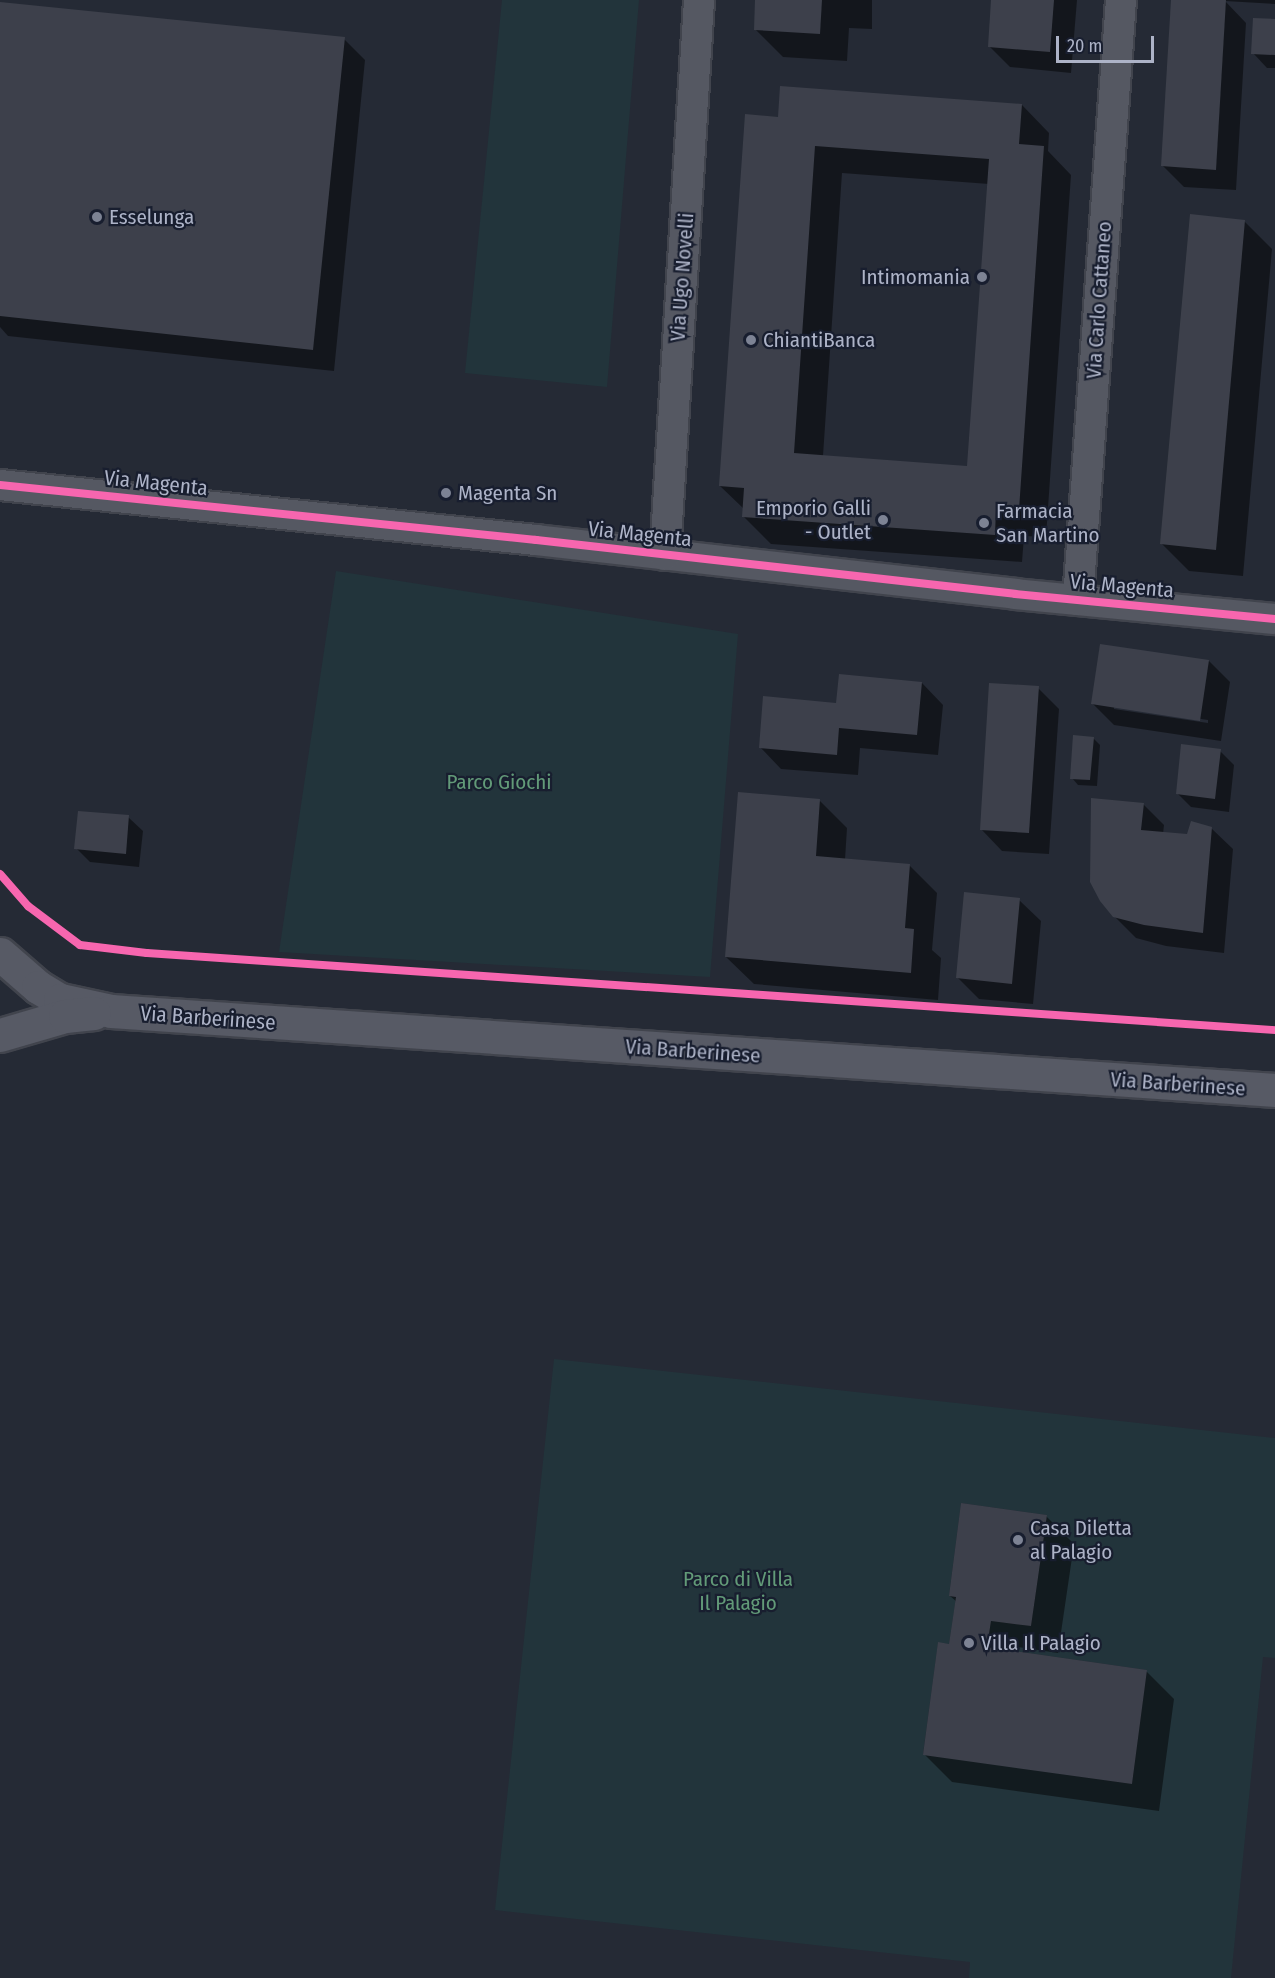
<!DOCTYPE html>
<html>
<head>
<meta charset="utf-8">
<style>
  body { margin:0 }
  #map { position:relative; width:1275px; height:1978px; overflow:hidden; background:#252a35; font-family:"Fira Sans Condensed",sans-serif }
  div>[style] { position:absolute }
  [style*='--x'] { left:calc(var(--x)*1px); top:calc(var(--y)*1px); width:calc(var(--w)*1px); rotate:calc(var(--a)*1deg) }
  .green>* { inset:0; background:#22343b }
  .shadow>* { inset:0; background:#0007 }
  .building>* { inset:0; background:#3d404b }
  .roads { filter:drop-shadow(2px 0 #41444d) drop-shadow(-2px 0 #41444d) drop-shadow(0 2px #41444d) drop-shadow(0 -2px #41444d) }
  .street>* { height:30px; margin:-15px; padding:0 15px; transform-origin:15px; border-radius:15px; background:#555862 }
  .primary>* { height:33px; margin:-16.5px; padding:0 16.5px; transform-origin:16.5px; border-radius:16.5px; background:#575a65 }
  .cycleway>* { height:8px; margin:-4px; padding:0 4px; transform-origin:4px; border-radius:4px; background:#f766af }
  .dots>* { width:16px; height:16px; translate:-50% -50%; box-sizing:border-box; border:3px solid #181e2f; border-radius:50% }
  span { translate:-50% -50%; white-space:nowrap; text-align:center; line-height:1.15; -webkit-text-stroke:4.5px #181e2f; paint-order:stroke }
  .poi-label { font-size:21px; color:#adb3c7 }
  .left { translate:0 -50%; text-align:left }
  .right { translate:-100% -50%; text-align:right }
  .street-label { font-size:21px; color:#adb3c7 }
  .park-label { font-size:21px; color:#629a78 }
  .scale { position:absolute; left:1056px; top:36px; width:98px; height:27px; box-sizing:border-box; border:3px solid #adb3c7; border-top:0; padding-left:8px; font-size:18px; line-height:21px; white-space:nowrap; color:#adb3c7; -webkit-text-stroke:4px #181e2f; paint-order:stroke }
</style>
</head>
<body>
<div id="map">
  <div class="green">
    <div style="clip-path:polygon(502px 0,639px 0,607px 387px,465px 373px)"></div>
    <div style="clip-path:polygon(336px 571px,738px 634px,710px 977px,279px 952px)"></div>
    <div style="clip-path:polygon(evenodd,554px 1359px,1275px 1438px,1275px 1658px,1263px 1657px,1231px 1978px,969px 1978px,970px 1962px,495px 1910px,554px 1359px,961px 1503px,1047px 1515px,1031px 1626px,991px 1621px,987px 1647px,1147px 1670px,1132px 1784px,923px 1754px,938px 1643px,949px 1644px,956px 1598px,949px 1596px,961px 1503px)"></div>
  </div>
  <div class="shadow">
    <div style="clip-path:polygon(757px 0,872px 0,872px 29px,849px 28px,847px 61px,783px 57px,755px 29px)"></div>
    <div style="clip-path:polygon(993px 0,1077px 0,1071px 73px,1010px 67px,989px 46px)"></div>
    <div style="clip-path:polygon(1173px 0,1275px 0,1275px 4px,1225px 1px,1246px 23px,1236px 190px,1184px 187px,1163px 166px)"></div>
    <div style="clip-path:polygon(0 4px,344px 39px,365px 60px,334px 371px,8px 336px,0 327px)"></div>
    <div style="clip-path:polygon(1275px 21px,1275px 68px,1267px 68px,1253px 53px)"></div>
    <div style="clip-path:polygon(evenodd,1022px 105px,1049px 133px,1048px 151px,1071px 175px,1046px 537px,1024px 536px,1022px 562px,771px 544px,744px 517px,744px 509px,720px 486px,779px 118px,1022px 105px,842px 173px,989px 184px,969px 467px,823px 456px,842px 173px)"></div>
    <div style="clip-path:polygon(1244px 221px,1272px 249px,1243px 576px,1189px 571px,1162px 544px)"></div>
    <div style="clip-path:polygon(evenodd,1209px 661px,1230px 682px,1221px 741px,1114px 725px,1093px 704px,1209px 661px,1114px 706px,1208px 720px,1208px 723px,1114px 709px,1114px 706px)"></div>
    <div style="clip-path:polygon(922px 683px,943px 705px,938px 755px,860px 748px,858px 775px,781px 769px,760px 747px,837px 704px)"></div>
    <div style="clip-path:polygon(1038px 688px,1059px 709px,1049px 854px,1002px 851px,981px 829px)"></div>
    <div style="clip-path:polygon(1093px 738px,1100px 745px,1097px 786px,1078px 785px,1072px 778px)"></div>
    <div style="clip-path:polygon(1220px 751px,1234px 765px,1229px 812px,1191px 807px,1177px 793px)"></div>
    <div style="clip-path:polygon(820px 801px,847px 828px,845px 860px,909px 865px,937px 893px,932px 950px,941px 958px,938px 1000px,754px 984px,726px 957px)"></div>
    <div style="clip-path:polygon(1143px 804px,1164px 825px,1163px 834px,1188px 836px,1211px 828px,1233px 849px,1224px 953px,1166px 946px,1136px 938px,1114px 916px)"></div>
    <div style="clip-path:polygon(128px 817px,143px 831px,139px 867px,90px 862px,76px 848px)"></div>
    <div style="clip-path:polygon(1019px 900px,1041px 921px,1033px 1004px,979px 999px,957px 977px)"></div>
    <div style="clip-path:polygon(1046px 1516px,1074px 1544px,1058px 1653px,1018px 1647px,1017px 1653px,1147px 1672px,1174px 1699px,1159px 1811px,952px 1782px,924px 1754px,951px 1646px,957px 1602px,950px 1596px)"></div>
  </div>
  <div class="building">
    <div style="clip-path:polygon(755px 0,822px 0,820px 34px,754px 30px)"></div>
    <div style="clip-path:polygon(991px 0,1054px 0,1050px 52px,988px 47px)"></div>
    <div style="clip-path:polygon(1171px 0,1226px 0,1216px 170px,1161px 166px)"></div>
    <div style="clip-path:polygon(0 2px,345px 37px,313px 350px,0 316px)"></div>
    <div style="clip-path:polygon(1253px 18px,1275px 19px,1275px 55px,1251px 54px)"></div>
    <div style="clip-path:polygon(evenodd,780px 86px,1022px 104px,1019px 144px,1044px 146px,1019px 510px,996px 509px,995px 535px,742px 517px,744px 488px,719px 486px,745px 114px,778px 117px,780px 86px,815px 146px,989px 159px,967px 466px,794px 453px,815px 146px)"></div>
    <div style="clip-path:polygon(1190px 214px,1245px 220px,1216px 550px,1160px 544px)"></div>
    <div style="clip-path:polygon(1100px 644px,1209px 660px,1200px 721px,1091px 704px)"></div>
    <div style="clip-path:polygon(839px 674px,922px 682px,917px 735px,839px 728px,837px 755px,759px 748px,763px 696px,836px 703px)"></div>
    <div style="clip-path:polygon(989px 683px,1039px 686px,1029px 833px,980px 830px)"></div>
    <div style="clip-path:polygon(1073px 735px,1094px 737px,1090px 780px,1070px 779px)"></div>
    <div style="clip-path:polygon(1181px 744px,1221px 749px,1215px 799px,1176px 794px)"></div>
    <div style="clip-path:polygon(738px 792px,820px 799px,816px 856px,910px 864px,905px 928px,914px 929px,911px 973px,725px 957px)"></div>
    <div style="clip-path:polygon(1091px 798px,1144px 803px,1141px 830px,1187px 834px,1191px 821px,1212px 827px,1203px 933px,1144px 925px,1113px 917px,1100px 901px,1090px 882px)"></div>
    <div style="clip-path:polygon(78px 811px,129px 815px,126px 854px,74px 849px)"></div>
    <div style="clip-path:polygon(964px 892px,1020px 898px,1012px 984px,956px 978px)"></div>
    <div style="clip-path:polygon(961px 1503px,1047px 1515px,1031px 1626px,991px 1621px,987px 1647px,1147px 1670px,1132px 1784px,923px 1755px,938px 1642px,949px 1644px,956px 1597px,949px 1596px)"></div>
  </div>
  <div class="roads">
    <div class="street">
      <div style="--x:0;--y:485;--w:539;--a:5.86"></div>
      <div style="--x:536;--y:540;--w:482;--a:6.4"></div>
      <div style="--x:1015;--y:594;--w:261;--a:5.5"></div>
      <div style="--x:665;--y:555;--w:556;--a:-86.49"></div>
      <div style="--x:1078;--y:600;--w:602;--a:-85.9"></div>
    </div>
    <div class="primary">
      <div style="--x:0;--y:954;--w:50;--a:41"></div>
      <div style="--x:38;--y:987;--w:26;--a:31"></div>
      <div style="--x:60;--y:1000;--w:52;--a:12.2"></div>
      <div style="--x:111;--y:1011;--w:1167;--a:3.88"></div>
      <div style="--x:0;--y:1035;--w:68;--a:-16.3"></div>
      <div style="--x:65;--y:1016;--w:29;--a:-6"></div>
    </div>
  </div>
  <div class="cycleway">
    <div style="--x:0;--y:485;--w:539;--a:5.86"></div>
    <div style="--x:536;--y:540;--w:482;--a:6.4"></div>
    <div style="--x:1015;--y:594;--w:261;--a:5.5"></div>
    <div style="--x:0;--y:874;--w:43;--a:48.8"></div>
    <div style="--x:28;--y:906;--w:65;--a:36.9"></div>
    <div style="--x:80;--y:945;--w:67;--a:6.8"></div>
    <div style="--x:147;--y:953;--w:1131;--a:3.91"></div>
  </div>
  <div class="dots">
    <div style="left:97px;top:217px;background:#7d8394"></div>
    <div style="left:982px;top:277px;background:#7d8394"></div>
    <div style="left:751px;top:340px;background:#7d8394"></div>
    <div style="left:446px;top:493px;background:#7d8394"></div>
    <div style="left:883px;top:520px;background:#7d8394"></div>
    <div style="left:984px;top:523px;background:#7d8394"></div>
    <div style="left:1018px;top:1540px;background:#7d8394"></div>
    <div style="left:969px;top:1643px;background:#7d8394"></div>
  </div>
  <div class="poi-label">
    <span class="left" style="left:109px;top:217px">Esselunga</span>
    <span class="right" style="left:970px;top:277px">Intimomania</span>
    <span class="left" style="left:763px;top:340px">ChiantiBanca</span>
    <span class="left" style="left:458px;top:493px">Magenta Sn</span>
    <span class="right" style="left:871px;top:520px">Emporio Galli<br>- Outlet</span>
    <span class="left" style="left:996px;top:523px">Farmacia<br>San Martino</span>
    <span class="left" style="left:1030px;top:1540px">Casa Diletta<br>al Palagio</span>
    <span class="left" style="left:981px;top:1643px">Villa Il Palagio</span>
  </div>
  <div class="street-label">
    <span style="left:682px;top:277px;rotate:-86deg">Via Ugo Novelli</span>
    <span style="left:1099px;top:300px;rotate:-86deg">Via Carlo Cattaneo</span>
    <span style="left:156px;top:483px;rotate:6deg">Via Magenta</span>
    <span style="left:640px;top:534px;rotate:6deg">Via Magenta</span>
    <span style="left:1122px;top:586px;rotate:5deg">Via Magenta</span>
    <span style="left:208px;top:1018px;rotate:4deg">Via Barberinese</span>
    <span style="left:693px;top:1051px;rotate:4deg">Via Barberinese</span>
    <span style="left:1178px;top:1084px;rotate:4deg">Via Barberinese</span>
  </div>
  <div class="park-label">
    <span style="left:499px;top:782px">Parco Giochi</span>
    <span style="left:738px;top:1591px">Parco di Villa<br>Il Palagio</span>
  </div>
  <div class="scale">20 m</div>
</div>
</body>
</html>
